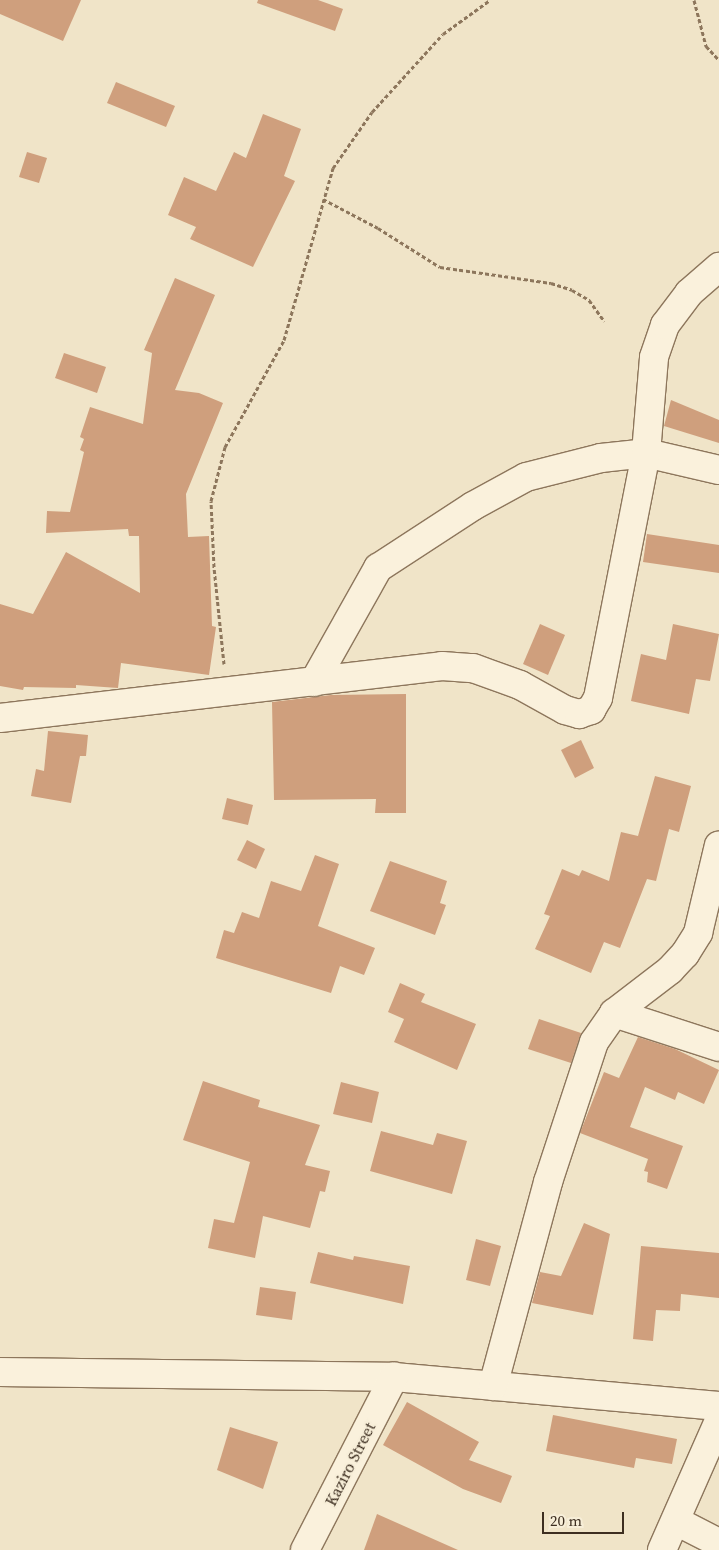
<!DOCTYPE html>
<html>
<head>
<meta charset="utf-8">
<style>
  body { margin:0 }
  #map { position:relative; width:719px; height:1550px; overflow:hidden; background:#f0e4c8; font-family:"Source Serif 4",serif }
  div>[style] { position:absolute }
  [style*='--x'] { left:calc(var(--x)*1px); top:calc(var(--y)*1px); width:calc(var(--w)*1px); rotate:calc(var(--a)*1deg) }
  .building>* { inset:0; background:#cf9f7d }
  .path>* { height:3px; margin-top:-1.5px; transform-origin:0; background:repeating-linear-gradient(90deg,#8d765c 0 4px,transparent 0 6.5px) }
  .roads { filter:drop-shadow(1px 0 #8d765c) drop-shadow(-1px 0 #8d765c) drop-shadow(0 1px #8d765c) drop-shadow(0 -1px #8d765c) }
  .minor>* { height:28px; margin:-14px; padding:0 14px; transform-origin:14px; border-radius:14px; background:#faf1dc }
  span { translate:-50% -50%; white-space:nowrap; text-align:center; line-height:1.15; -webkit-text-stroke:4px #f7eed8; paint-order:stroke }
  .street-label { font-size:16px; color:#3d2e20 }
  .scale { position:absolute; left:542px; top:1512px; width:82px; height:22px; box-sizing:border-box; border:2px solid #3d2e20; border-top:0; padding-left:6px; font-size:15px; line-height:18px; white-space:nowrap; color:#3d2e20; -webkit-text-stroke:4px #f7eed8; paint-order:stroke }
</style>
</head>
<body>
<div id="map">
  <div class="building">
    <div style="clip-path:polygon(0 0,81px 0,63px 41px,0 14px)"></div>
    <div style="clip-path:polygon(258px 0,318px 0,343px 9px,335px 31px,257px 3px)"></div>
    <div style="clip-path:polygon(116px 82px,175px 106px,166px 127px,107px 103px)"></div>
    <div style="clip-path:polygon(263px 114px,301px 129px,284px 176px,295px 181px,253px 267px,190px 239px,196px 227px,168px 215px,184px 177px,216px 191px,234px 152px,246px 158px)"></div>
    <div style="clip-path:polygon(27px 152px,47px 158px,39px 183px,19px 177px)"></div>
    <div style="clip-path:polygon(175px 278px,215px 295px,175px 390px,199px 393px,223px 403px,186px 494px,188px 537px,209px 536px,212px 626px,216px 627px,209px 675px,121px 663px,118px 688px,76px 685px,76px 688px,24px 687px,23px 690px,0 686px,0 604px,33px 614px,66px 552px,140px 593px,139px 536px,129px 536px,128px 529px,46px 533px,47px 511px,70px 512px,84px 452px,80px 450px,84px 439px,80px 437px,90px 407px,143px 424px,152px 353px,144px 350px)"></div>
    <div style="clip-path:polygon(64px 353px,106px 367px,97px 393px,55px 378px)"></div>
    <div style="clip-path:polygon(671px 400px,719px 420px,719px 443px,664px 426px)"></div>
    <div style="clip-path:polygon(647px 534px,719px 545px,719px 573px,643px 562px)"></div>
    <div style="clip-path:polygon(540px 624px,565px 635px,548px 675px,523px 664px)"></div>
    <div style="clip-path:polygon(673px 624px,719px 634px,710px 681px,696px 679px,689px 714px,631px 701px,641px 654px,666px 660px)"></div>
    <div style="clip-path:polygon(406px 694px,406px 813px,375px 813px,376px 799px,274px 800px,272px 702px,331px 695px)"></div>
    <div style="clip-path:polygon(48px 731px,88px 735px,86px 756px,80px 756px,71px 803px,31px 796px,36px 769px,44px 771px)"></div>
    <div style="clip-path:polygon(581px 740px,594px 768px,575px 778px,561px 750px)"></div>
    <div style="clip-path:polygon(655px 776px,691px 786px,679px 832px,669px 829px,656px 881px,647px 879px,620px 948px,604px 942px,591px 973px,535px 949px,550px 916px,544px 914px,562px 869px,579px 876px,582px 870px,609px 881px,621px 832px,638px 836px)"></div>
    <div style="clip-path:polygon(227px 798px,253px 805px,248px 825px,222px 819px)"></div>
    <div style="clip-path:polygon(247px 840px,265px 849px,256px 869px,237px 860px)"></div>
    <div style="clip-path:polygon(315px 855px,339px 864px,318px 926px,375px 948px,364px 975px,340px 966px,331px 993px,216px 958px,224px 930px,234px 933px,242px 912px,259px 918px,271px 881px,301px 891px)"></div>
    <div style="clip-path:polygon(390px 861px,447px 881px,440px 903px,446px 905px,435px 935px,370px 911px)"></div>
    <div style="clip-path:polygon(400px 983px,425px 994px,421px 1002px,476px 1024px,457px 1070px,394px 1042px,404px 1019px,388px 1012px)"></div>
    <div style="clip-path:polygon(539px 1019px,581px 1033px,571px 1063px,528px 1049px)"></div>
    <div style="clip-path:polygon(638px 1037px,675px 1049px,719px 1070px,704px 1104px,678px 1092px,675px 1100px,645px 1087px,630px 1127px,683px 1146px,667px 1189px,647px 1182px,648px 1172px,644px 1171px,648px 1159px,580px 1133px,604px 1072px,619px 1078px)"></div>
    <div style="clip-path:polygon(203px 1081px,260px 1100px,258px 1107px,320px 1125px,305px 1165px,330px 1171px,325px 1192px,320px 1191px,310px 1228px,263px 1216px,255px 1258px,208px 1248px,214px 1219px,234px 1223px,250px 1162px,183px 1140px)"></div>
    <div style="clip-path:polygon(341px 1082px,379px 1092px,372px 1123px,333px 1114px)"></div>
    <div style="clip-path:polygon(381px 1131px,433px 1145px,437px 1133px,467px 1141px,452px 1194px,370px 1171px)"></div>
    <div style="clip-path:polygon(584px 1223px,610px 1234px,593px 1315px,532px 1303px,540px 1272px,561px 1276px)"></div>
    <div style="clip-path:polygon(476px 1239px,501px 1246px,490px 1286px,466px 1280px)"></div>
    <div style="clip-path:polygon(641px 1246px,719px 1253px,719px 1298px,681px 1294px,680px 1311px,656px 1310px,653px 1341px,633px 1339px)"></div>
    <div style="clip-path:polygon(318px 1252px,353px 1260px,354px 1256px,410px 1266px,403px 1304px,310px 1283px)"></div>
    <div style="clip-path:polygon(260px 1287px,296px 1292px,292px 1320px,256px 1315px)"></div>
    <div style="clip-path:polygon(407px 1402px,479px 1442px,469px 1460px,512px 1476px,501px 1503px,463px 1489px,383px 1445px)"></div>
    <div style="clip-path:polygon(553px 1415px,677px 1439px,672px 1464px,636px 1458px,634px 1468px,546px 1451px)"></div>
    <div style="clip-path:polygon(230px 1427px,278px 1442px,263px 1489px,217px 1470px)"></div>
    <div style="clip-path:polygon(377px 1514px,458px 1550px,364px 1550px)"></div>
  </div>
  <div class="path">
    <div style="--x:694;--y:0;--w:48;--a:75.4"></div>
    <div style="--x:706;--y:46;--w:19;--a:47"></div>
    <div style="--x:323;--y:199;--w:62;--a:27.8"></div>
    <div style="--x:378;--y:228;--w:73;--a:32.2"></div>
    <div style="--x:440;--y:267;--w:112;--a:8.2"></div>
    <div style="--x:551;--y:283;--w:22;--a:18"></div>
    <div style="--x:572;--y:290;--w:20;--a:30"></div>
    <div style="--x:589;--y:300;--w:26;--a:54"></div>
    <div style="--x:224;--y:664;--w:98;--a:-95.9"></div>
    <div style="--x:214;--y:567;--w:66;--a:-92.6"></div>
    <div style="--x:211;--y:501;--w:56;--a:-75.5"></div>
    <div style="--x:225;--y:447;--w:122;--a:-61.1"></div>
    <div style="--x:284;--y:340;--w:179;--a:-74.1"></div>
    <div style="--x:333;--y:168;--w:68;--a:-55.1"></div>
    <div style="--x:372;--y:112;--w:105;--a:-47.7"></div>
    <div style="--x:443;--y:34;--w:58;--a:-35.9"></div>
  </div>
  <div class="roads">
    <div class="minor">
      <div style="--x:314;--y:682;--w:131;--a:-60.7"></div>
      <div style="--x:378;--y:568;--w:113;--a:-33.1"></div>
      <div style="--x:473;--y:506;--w:60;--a:-28.7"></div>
      <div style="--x:526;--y:477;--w:77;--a:-14.2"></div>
      <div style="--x:601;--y:458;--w:45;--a:-6.3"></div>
      <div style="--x:646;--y:453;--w:75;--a:13.1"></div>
      <div style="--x:0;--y:718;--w:445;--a:-6.7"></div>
      <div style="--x:442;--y:666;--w:31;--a:4"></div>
      <div style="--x:473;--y:668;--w:50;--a:19.9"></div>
      <div style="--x:520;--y:685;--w:51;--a:29.1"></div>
      <div style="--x:565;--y:710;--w:15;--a:16"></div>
      <div style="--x:579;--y:714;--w:13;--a:-18"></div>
      <div style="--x:591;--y:710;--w:14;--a:-60"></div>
      <div style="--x:598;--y:698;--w:250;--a:-78.9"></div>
      <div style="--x:646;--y:453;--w:96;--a:-85.2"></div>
      <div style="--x:654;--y:357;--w:34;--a:-71"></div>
      <div style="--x:665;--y:325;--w:40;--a:-53"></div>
      <div style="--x:689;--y:293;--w:40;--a:-41"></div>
      <div style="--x:614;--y:1013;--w:110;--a:17.9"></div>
      <div style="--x:0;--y:1372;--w:394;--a:0.7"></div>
      <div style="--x:394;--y:1377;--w:326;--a:5.1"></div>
      <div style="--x:493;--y:1386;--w:211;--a:-74.9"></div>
      <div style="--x:548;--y:1182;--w:147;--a:-71.8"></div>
      <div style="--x:594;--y:1042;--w:35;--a:-55"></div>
      <div style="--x:614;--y:1013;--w:71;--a:-37.5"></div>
      <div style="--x:670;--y:970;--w:22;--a:-47"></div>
      <div style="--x:685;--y:954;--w:25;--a:-58"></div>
      <div style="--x:698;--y:933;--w:90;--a:-76.6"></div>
      <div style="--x:676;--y:1521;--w:48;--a:27.1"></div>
      <div style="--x:305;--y:1550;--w:195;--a:-62.8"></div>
      <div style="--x:662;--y:1550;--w:141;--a:-66.2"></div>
    </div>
  </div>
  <div class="street-label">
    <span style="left:350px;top:1464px;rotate:-63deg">Kaziro Street</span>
  </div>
  <div class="scale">20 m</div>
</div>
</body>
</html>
